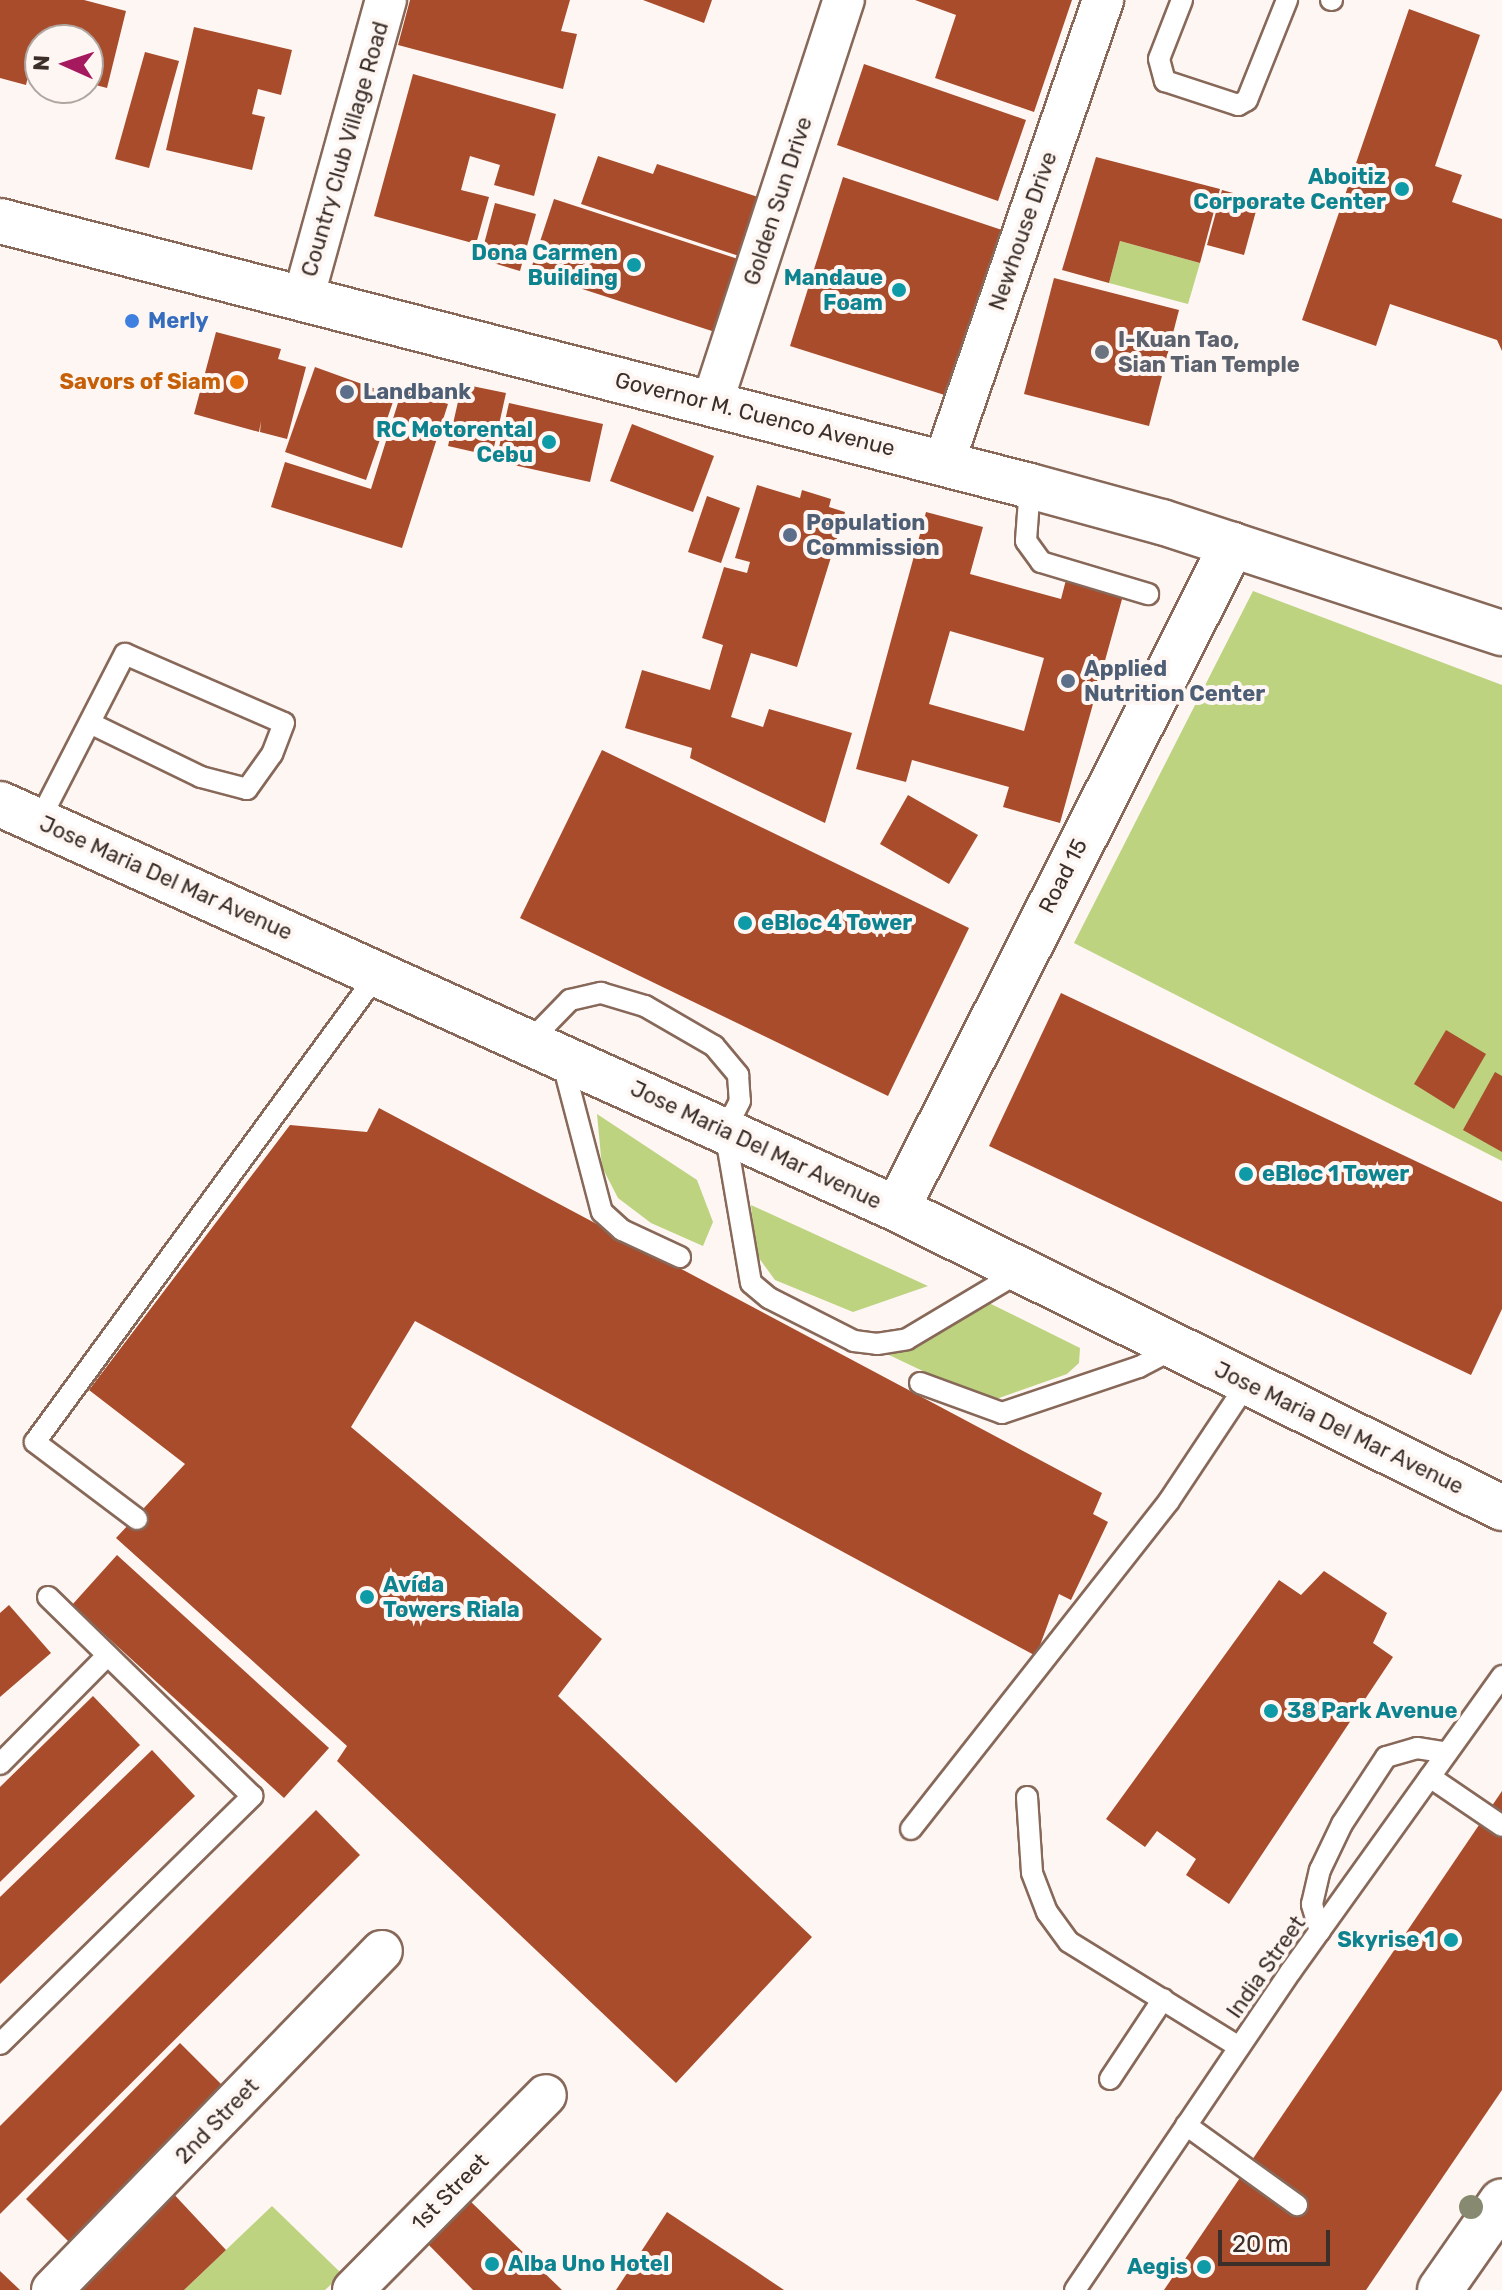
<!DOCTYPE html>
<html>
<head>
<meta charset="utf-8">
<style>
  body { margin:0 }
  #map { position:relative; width:1502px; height:2290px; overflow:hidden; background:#fdf6f2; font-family:Rubik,sans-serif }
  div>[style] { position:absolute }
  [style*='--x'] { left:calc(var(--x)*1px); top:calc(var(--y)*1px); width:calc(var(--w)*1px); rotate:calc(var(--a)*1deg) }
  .green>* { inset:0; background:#bdd380 }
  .building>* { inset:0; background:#a84c2c }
  .roads { filter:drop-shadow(2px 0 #876859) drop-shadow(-2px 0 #876859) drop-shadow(0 2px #876859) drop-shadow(0 -2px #876859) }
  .lane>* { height:20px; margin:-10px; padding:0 10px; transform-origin:10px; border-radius:10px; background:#fff }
  .street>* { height:40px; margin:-20px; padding:0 20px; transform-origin:20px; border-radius:20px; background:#fff }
  .secondary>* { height:44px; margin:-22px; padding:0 22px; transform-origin:22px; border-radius:22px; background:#fff }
  .trees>* { width:24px; height:24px; margin:-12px; border-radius:50%; background:#878970 }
  .dots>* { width:22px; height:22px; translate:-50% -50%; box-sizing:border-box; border:4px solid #fdf6f2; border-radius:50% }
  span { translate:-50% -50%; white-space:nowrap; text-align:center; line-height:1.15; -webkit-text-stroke:8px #fdf6f2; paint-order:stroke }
  .street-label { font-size:22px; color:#3c2e28 }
  .culture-label { font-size:22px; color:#0d838f; font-weight:700 }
  .right { translate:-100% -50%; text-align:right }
  .left { translate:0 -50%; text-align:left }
  .shop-label { font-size:22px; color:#366cbe; font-weight:700 }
  .worship-label { font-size:22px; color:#5b616d; font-weight:700 }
  .food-label { font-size:22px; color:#c56008; font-weight:700 }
  .service-label { font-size:22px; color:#4e5e75; font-weight:700 }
  .north { position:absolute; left:24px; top:24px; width:80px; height:80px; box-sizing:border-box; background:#fdf6f2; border:2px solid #b0a6a1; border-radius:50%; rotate:273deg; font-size:22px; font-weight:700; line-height:32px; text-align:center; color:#3c2e28 }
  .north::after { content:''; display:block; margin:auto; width:28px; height:36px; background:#a51a5f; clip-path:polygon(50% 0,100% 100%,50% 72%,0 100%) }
  .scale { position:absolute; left:1218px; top:2230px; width:112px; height:36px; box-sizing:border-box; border:4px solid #3c2e28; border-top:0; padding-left:10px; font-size:24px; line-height:28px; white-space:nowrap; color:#3c2e28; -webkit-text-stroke:6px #fdf6f2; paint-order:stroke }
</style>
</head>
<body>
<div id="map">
  <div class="green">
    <div style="clip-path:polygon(1120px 241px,1200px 263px,1188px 304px,1109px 283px)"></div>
    <div style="clip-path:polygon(1253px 591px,1502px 685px,1502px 1161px,1074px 943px)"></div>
    <div style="clip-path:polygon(597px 1114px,697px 1180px,713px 1222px,703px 1246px,651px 1223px,618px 1198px,602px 1167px)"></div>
    <div style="clip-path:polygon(751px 1205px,928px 1286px,853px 1312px,775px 1280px,756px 1254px)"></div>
    <div style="clip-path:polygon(985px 1301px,1080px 1348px,1079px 1363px,1067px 1374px,988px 1402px,887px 1354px)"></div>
    <div style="clip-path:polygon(272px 2206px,342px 2274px,325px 2290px,184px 2290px)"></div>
  </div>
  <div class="building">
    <div style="clip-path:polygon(0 0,84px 0,126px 11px,107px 88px,88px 83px,88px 40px,40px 40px,40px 71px,30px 68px,26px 85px,0 78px)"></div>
    <div style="clip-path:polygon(410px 0,570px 0,561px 31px,577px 34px,563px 89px,398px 45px)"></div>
    <div style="clip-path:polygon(643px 0,712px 0,704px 23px)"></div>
    <div style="clip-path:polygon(915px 0,1072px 0,1034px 112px,935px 78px,956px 15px)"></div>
    <div style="clip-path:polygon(1409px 9px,1480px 35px,1435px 166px,1462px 175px,1452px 202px,1502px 219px,1502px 351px,1497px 340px,1390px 304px,1376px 346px,1302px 320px)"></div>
    <div style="clip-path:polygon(194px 27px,292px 50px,281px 95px,258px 89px,252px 114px,265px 117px,252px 170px,166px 150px)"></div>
    <div style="clip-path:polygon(145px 52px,179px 61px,149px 168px,115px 159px)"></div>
    <div style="clip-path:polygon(864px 64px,1026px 120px,998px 201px,837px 145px)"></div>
    <div style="clip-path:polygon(413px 74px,556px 114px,534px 196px,494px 185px,500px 165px,470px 156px,461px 190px,489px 197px,476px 244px,374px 216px)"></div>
    <div style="clip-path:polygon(598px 156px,653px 174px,657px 164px,758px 197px,739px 256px,581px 204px)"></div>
    <div style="clip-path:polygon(1096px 157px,1220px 189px,1200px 263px,1120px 241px,1109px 283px,1062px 270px)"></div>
    <div style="clip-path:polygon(843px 177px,1011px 233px,954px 398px,790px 346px)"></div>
    <div style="clip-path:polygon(1222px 190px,1259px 200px,1244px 255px,1207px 245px)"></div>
    <div style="clip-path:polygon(554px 199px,738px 259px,715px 332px,530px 272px)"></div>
    <div style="clip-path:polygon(495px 203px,536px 214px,520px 271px,480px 259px)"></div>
    <div style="clip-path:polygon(1054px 278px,1179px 310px,1149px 426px,1024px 394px)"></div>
    <div style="clip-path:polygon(216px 332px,281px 349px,278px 359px,306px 367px,287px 439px,260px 432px,261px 421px,259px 432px,194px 414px)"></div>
    <div style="clip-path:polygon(315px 367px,395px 396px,366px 480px,285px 452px)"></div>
    <div style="clip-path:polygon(462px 384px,506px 393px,492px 456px,448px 446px)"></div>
    <div style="clip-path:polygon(402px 390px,448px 404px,402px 548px,271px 507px,285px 462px,371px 489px)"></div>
    <div style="clip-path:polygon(509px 403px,603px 424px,590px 482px,496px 461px)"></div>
    <div style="clip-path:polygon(632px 424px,714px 456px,693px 512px,610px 481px)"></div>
    <div style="clip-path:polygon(757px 485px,800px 498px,802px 490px,831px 499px,829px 507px,845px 512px,797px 667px,751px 653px,731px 717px,763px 727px,769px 709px,852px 733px,825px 823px,690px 758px,692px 748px,625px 728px,642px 670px,710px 690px,723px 645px,702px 638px,724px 567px,747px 573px,750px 562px,735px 558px)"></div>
    <div style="clip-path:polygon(707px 496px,740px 508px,721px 563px,688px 552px)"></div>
    <div style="clip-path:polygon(evenodd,926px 512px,983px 527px,970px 574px,1061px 599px,1067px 576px,1124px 592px,1060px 823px,1003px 807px,1009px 787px,912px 760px,906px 782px,856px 769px,926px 512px,950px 631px,1044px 658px,1024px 731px,929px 704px,950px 631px)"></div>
    <div style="clip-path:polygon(602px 750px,969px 928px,888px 1096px,520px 918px)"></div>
    <div style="clip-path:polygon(908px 795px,978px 835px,949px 884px,880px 844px)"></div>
    <div style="clip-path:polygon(1061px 993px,1502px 1202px,1502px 1309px,1471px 1375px,989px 1146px)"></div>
    <div style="clip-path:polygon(1446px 1030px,1486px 1054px,1454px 1109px,1414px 1084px)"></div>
    <div style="clip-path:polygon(1495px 1072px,1502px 1076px,1502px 1152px,1463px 1130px)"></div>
    <div style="clip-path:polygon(379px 1108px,1102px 1493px,1093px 1514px,1108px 1522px,1071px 1600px,1059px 1594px,1036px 1656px,415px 1321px,351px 1427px,602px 1639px,558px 1696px,812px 1937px,676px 2083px,337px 1761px,347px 1746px,116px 1538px,185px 1464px,89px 1390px,290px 1125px,367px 1132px)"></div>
    <div style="clip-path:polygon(117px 1555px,329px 1748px,284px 1798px,72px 1605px)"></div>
    <div style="clip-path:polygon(1324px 1571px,1387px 1613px,1373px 1643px,1393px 1657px,1229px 1904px,1186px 1875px,1196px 1859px,1157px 1831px,1145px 1847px,1106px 1819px,1279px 1580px,1301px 1595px)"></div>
    <div style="clip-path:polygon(9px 1605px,51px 1653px,0 1697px,0 1613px)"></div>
    <div style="clip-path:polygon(93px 1696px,140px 1745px,0 1882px,0 1787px)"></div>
    <div style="clip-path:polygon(152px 1750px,195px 1796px,0 1984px,0 1897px)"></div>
    <div style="clip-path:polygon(1502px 1791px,1502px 2090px,1366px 2290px,1164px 2290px)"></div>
    <div style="clip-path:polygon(316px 1810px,360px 1855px,0 2214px,0 2126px)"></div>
    <div style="clip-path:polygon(180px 2043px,236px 2099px,82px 2255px,26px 2199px)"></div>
    <div style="clip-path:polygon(169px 2189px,226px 2250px,184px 2290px,83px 2290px,90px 2283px,82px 2274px)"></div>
    <div style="clip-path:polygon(466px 2197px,562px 2290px,473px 2290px,423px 2239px)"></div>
    <div style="clip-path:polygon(667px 2212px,747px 2265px,784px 2290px,616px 2290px)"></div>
    <div style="clip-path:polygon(0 2271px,20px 2290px,0 2290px)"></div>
  </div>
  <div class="roads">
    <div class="lane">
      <div style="--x:1182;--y:0;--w:63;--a:111.3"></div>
      <div style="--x:1159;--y:59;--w:23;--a:75"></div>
      <div style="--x:1165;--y:81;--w:77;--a:18.2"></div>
      <div style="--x:1238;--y:105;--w:10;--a:-29"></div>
      <div style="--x:1247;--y:100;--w:108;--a:-68.2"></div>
      <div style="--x:1331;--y:0;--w:1;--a:0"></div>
      <div style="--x:1030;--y:486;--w:55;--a:94.2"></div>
      <div style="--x:1026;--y:541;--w:26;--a:54"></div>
      <div style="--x:1041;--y:562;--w:112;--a:16.7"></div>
      <div style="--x:39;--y:821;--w:188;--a:-62.8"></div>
      <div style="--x:125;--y:654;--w:173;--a:23.5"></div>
      <div style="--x:284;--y:723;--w:33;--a:111"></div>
      <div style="--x:272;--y:754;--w:43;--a:125.5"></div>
      <div style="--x:247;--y:789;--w:48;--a:-165.4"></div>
      <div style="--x:201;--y:777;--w:123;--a:-154.1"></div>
      <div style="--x:529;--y:1042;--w:59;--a:-45.7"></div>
      <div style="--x:570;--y:1000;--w:32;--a:-13"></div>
      <div style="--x:601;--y:993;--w:46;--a:16.5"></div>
      <div style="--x:645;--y:1006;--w:80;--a:30.1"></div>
      <div style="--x:714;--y:1046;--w:38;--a:50"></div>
      <div style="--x:738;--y:1075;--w:26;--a:86"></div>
      <div style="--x:740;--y:1101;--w:34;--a:117"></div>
      <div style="--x:725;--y:1131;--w:154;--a:80.3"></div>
      <div style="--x:751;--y:1283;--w:23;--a:40"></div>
      <div style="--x:769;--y:1298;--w:95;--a:26.8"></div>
      <div style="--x:854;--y:1341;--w:23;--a:7"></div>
      <div style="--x:877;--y:1344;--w:30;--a:-9"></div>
      <div style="--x:907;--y:1339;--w:133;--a:-30.8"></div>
      <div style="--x:562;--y:1060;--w:157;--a:75.3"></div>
      <div style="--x:602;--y:1212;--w:27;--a:42"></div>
      <div style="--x:622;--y:1230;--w:64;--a:25"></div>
      <div style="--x:920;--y:1383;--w:87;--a:20.1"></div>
      <div style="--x:1002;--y:1413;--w:145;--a:-18.6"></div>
      <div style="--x:1139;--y:1367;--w:41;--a:-27.8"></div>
      <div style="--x:137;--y:1519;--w:128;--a:-143"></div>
      <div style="--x:35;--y:1442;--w:582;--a:-53.8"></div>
      <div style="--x:0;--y:1764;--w:153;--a:-45.3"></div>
      <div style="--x:1430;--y:1777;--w:87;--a:34.2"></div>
      <div style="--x:1027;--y:1797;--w:76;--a:86.2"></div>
      <div style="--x:1032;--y:1873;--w:42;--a:69"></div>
      <div style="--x:1047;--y:1912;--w:37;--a:54"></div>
      <div style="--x:1069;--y:1942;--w:200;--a:31.7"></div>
      <div style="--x:911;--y:1829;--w:417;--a:-51.8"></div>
      <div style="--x:1169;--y:1501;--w:143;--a:-56.4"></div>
      <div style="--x:1320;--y:1931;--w:28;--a:-107"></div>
      <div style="--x:1312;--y:1904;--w:35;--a:-77"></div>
      <div style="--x:1320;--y:1870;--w:51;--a:-64.4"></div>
      <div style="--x:1342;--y:1824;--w:80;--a:-56.7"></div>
      <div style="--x:1386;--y:1757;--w:32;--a:-16"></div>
      <div style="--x:1417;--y:1748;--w:30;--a:9"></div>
      <div style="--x:0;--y:2044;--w:354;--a:-44.5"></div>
      <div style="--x:252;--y:1796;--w:285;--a:-135.7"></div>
      <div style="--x:1110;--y:2079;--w:96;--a:-56.5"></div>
      <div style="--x:1186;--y:2125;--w:137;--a:35.8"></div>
      <div style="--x:1075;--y:2290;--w:385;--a:-55.9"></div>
      <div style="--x:1291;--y:1971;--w:363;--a:-54.4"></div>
    </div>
    <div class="street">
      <div style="--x:303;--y:299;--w:310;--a:-74.5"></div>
      <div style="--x:712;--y:403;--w:424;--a:-71.9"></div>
      <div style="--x:944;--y:462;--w:489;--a:-71"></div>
      <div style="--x:52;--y:2290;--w:473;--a:-45.8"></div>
      <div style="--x:353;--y:2290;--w:274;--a:-45.3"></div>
    </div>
    <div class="secondary">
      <div style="--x:0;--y:221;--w:1064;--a:14.43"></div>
      <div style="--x:1030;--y:486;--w:137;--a:15.3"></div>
      <div style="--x:1162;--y:522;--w:358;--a:18.1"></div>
      <div style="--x:0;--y:804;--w:984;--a:24.3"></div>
      <div style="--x:897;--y:1209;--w:675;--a:26.3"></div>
      <div style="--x:897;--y:1209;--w:744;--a:-63.23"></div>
      <div style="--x:1440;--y:2290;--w:108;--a:-55.1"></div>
    </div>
  </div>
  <div class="trees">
    <div style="left:1471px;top:2207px"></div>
  </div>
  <div class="dots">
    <div style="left:1402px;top:189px;background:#0f9aa8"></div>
    <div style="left:634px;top:265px;background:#0f9aa8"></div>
    <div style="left:899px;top:290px;background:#0f9aa8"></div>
    <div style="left:132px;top:321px;background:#3f7fe0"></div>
    <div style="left:1102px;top:352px;background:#6b7280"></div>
    <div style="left:237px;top:382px;background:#e8710a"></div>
    <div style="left:347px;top:392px;background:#5c6f8a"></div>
    <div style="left:549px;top:442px;background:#0f9aa8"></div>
    <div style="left:790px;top:535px;background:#5c6f8a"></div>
    <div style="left:1068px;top:681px;background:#5c6f8a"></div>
    <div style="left:745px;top:923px;background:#0f9aa8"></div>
    <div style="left:1246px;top:1174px;background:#0f9aa8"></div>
    <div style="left:367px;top:1597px;background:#0f9aa8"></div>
    <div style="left:1271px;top:1711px;background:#0f9aa8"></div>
    <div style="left:1451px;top:1940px;background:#0f9aa8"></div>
    <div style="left:492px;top:2264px;background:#0f9aa8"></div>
    <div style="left:1204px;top:2267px;background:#0f9aa8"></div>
  </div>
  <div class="street-label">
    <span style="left:345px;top:149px;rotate:-74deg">Country Club Village Road</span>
    <span style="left:778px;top:201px;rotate:-72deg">Golden Sun Drive</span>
    <span style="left:1023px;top:231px;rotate:-71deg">Newhouse Drive</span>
    <span style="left:755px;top:414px;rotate:14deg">Governor M. Cuenco Avenue</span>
    <span style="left:1063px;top:876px;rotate:-63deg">Road 15</span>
    <span style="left:166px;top:878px;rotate:24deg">Jose Maria Del Mar Avenue</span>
    <span style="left:756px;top:1145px;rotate:25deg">Jose Maria Del Mar Avenue</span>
    <span style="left:1339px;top:1428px;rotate:26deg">Jose Maria Del Mar Avenue</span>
    <span style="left:1266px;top:1967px;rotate:-55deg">India Street</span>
    <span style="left:217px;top:2121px;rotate:-46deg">2nd Street</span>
    <span style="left:450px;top:2192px;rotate:-45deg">1st Street</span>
  </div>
  <div class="culture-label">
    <span class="right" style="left:1386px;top:189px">Aboitiz<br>Corporate Center</span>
    <span class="right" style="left:618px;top:265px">Dona Carmen<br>Building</span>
    <span class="right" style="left:883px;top:290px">Mandaue<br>Foam</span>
    <span class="right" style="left:533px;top:442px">RC Motorental<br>Cebu</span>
    <span class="left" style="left:761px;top:923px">eBloc 4 Tower</span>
    <span class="left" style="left:1262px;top:1174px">eBloc 1 Tower</span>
    <span class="left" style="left:383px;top:1597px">Avída<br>Towers Riala</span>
    <span class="left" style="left:1287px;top:1711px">38 Park Avenue</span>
    <span class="right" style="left:1435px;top:1940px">Skyrise 1</span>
    <span class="left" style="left:508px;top:2264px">Alba Uno Hotel</span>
    <span class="right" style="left:1188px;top:2267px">Aegis</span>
  </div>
  <div class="shop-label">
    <span class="left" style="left:148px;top:321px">Merly</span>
  </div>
  <div class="worship-label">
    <span class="left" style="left:1118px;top:352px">I-Kuan Tao,<br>Sian Tian Temple</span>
  </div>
  <div class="food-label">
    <span class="right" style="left:221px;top:382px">Savors of Siam</span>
  </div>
  <div class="service-label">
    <span class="left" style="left:363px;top:392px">Landbank</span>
    <span class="left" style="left:806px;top:535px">Population<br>Commission</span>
    <span class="left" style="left:1084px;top:681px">Applied<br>Nutrition Center</span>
  </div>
  <div class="north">N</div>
  <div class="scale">20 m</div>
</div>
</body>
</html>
